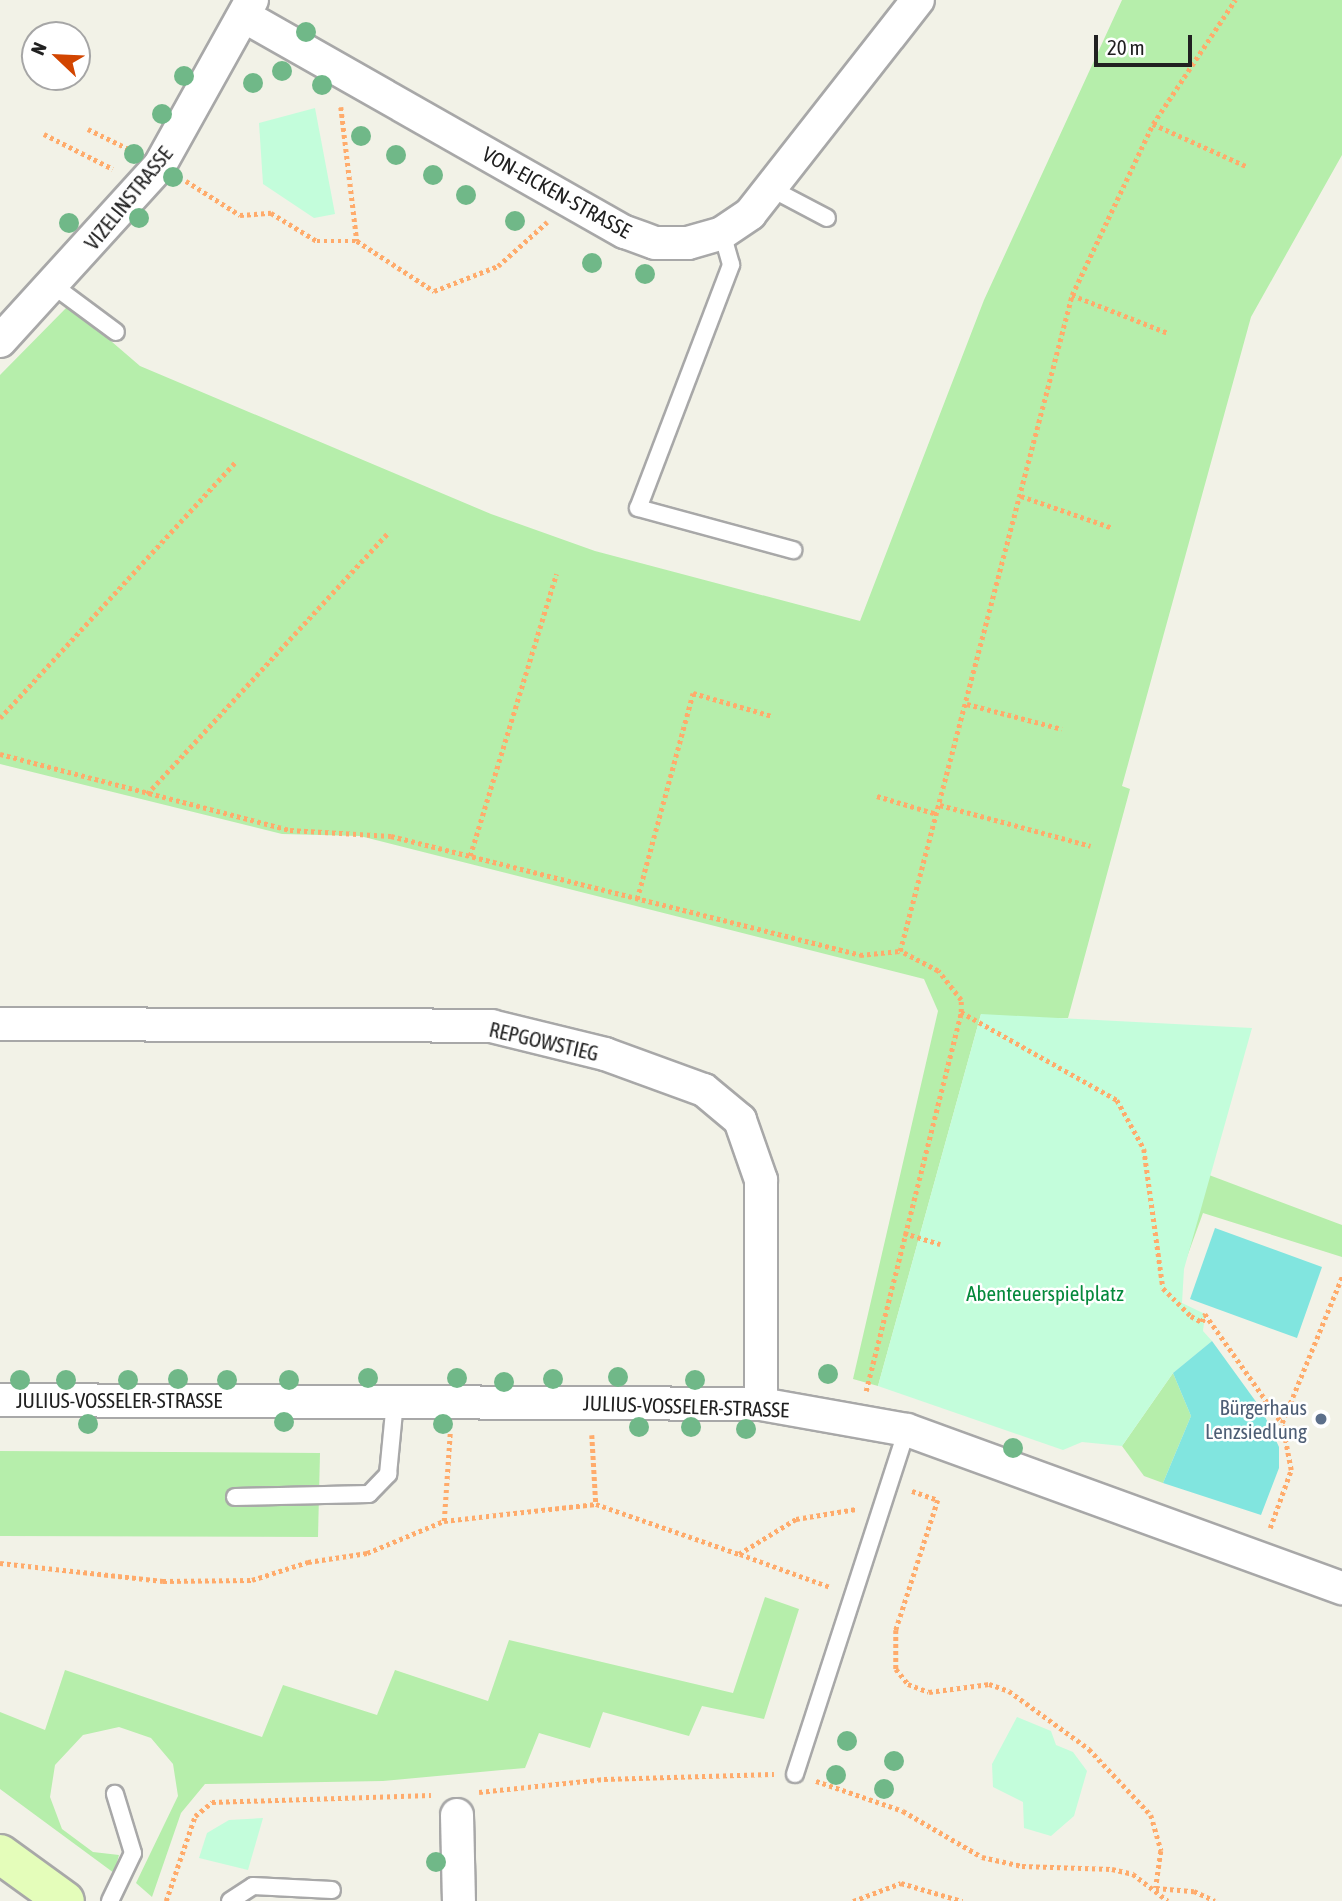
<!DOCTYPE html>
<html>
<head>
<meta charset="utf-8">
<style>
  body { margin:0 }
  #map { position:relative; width:1342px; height:1901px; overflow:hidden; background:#f2f2e7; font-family:"Asap Condensed",sans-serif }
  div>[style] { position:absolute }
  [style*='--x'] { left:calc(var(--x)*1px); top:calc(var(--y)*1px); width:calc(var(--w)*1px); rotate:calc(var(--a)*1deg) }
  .grass>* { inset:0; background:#b6eeab }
  .park>* { inset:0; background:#c3fddb }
  .pitch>* { inset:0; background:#81e5df }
  .path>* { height:4.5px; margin-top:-2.25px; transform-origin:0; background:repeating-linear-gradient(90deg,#ffab6b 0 3.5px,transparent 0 7px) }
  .roads { filter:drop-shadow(2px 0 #a8a8a8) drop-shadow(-2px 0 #a8a8a8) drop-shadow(0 2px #a8a8a8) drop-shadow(0 -2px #a8a8a8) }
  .lane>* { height:16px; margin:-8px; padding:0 8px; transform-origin:8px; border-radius:8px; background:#fff }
  .street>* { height:32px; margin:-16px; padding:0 16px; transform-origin:16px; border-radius:16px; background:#fff }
  .secondary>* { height:38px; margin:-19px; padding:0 19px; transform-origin:19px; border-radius:19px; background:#e4fdba }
  .trees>* { width:20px; height:20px; margin:-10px; border-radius:50%; background:#70b888 }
  .dots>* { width:19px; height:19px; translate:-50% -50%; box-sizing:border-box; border:4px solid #fff; border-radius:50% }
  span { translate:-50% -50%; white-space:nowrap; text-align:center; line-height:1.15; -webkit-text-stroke:5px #fff; paint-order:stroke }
  .street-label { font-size:21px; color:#212121 }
  .park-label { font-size:21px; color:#05893b }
  .service-label { font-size:21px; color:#4e5e75 }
  .right { translate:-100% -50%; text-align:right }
  .north { position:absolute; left:21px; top:21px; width:70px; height:70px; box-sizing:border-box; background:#fff; border:2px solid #a6a6a6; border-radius:50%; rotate:293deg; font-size:19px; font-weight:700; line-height:28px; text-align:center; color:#212121 }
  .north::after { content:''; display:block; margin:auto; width:24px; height:32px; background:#d24500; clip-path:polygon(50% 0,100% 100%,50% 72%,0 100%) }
  .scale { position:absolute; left:1094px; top:35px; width:98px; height:32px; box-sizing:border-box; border:4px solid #212121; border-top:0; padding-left:9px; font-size:21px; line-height:24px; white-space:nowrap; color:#212121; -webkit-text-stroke:5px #fff; paint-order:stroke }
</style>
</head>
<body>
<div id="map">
  <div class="grass">
    <div style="clip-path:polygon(1122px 0,1342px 0,1342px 155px,1251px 317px,1122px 786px,1130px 789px,1068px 1018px,1046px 1018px,1209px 1175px,1342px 1225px,1342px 1257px,1203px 1213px,1176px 1287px,981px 1014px,878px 1386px,853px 1379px,938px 1011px,924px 979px,360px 836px,282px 834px,0 764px,0 375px,69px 305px,140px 366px,491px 514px,595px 551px,860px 621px,984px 300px)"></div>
    <div style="clip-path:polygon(1173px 1373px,1191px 1416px,1163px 1483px,1144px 1476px,1122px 1446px)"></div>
    <div style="clip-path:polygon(0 1451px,320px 1453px,318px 1537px,0 1536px)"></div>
    <div style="clip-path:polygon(765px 1597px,799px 1609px,764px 1719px,702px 1706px,689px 1736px,603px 1712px,590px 1748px,539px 1733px,525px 1768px,383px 1781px,205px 1784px,181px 1813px,152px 1897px,136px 1883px,178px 1796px,173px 1764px,151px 1738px,119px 1727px,83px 1735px,55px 1765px,50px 1797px,62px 1829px,93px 1852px,119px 1855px,114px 1873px,0 1789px,0 1712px,45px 1730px,65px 1670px,262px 1737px,283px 1685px,377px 1715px,395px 1670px,488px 1701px,509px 1640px,733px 1693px)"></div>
  </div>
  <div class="park">
    <div style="clip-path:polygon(315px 108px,335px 214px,314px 218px,263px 184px,259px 123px)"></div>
    <div style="clip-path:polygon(981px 1014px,1252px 1028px,1184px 1269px,1182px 1303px,1205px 1314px,1203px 1331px,1212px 1341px,1173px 1373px,1122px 1446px,1082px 1442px,1063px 1450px,878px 1386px)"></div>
    <div style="clip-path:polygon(1017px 1717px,1051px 1731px,1056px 1745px,1073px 1752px,1087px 1771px,1074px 1816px,1051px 1836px,1024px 1828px,1023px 1802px,993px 1787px,992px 1764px)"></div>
    <div style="clip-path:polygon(263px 1818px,248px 1870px,199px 1858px,207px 1833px,229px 1820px)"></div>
  </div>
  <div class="pitch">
    <div style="clip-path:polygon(1215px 1228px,1322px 1267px,1297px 1338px,1190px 1299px)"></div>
    <div style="clip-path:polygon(1212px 1341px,1262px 1410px,1279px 1447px,1279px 1468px,1261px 1515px,1163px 1483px,1191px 1416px,1173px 1373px)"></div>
  </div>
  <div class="path">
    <div style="--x:341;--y:107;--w:135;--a:83.2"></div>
    <div style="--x:1153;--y:124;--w:102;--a:24.3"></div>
    <div style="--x:88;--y:129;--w:50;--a:26.1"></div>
    <div style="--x:44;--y:134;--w:77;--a:26.9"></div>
    <div style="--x:186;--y:181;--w:64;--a:32.2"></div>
    <div style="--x:240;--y:215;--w:31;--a:-4"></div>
    <div style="--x:271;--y:213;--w:54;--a:31.3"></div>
    <div style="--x:317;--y:241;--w:40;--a:0"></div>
    <div style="--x:357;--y:241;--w:92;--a:33"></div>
    <div style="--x:434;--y:291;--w:69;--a:-21.3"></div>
    <div style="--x:498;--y:266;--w:66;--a:-41.9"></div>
    <div style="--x:1072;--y:295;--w:103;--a:21.6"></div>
    <div style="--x:1021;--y:496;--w:97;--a:19.2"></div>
    <div style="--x:967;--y:704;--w:98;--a:14.7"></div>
    <div style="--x:0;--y:718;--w:348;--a:-47.4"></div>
    <div style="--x:0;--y:754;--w:300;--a:14.7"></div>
    <div style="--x:290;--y:830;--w:101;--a:3.4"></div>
    <div style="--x:391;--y:836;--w:484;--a:14.2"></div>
    <div style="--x:860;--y:955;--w:40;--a:-5.7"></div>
    <div style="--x:900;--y:951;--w:678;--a:-75.31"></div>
    <div style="--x:1072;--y:295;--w:189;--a:-64.7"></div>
    <div style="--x:1153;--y:124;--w:149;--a:-56.5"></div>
    <div style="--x:147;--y:794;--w:357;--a:-47.3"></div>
    <div style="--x:877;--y:796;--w:63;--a:16.7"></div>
    <div style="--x:940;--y:805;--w:156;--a:15.2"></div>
    <div style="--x:470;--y:856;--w:295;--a:-73"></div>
    <div style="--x:637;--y:899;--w:213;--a:-74.8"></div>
    <div style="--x:693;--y:693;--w:82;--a:16.2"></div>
    <div style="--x:961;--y:1012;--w:179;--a:29.4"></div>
    <div style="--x:1117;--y:1100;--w:56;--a:61.1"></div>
    <div style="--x:1144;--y:1149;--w:140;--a:82.2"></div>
    <div style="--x:1163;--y:1288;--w:40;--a:45"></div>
    <div style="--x:1191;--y:1316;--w:13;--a:29"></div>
    <div style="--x:1202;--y:1322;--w:9;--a:-69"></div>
    <div style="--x:1205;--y:1314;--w:133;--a:54.8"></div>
    <div style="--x:904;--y:1233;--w:38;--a:17"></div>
    <div style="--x:866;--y:1391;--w:391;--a:-75.9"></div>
    <div style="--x:961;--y:1012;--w:12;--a:-90"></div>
    <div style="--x:961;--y:1000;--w:37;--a:-128"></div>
    <div style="--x:938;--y:971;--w:43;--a:-152.2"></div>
    <div style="--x:592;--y:1435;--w:69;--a:86.7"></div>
    <div style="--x:912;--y:1491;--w:28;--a:19"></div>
    <div style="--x:938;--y:1500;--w:137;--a:107.9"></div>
    <div style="--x:896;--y:1630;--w:39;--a:90"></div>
    <div style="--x:896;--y:1669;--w:19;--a:51"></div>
    <div style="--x:908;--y:1684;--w:22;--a:21"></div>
    <div style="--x:929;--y:1692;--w:61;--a:-7.6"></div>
    <div style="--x:989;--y:1684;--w:21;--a:19"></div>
    <div style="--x:1009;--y:1691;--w:99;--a:35.9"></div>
    <div style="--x:1089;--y:1749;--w:91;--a:46.8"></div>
    <div style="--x:1151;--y:1815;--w:37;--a:74"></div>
    <div style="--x:1161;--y:1851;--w:37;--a:98"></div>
    <div style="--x:1156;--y:1888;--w:38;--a:5"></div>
    <div style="--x:1194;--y:1891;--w:23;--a:25"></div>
    <div style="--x:444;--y:1521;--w:88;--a:-86.1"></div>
    <div style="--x:1270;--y:1528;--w:62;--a:-70.1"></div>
    <div style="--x:1291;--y:1470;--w:48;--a:-100.8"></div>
    <div style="--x:1282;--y:1423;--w:158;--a:-67.7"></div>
    <div style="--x:740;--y:1554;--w:96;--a:20.1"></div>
    <div style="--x:0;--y:1563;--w:164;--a:6.3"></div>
    <div style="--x:163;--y:1581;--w:89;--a:-0.6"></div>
    <div style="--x:252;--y:1580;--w:59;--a:-17.8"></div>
    <div style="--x:308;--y:1562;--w:60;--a:-8.7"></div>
    <div style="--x:367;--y:1553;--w:83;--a:-22.6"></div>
    <div style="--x:444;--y:1521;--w:153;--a:-6.4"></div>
    <div style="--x:596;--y:1504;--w:151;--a:19.3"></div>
    <div style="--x:739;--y:1554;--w:67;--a:-31.6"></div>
    <div style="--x:796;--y:1519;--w:61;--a:-9.5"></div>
    <div style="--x:816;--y:1781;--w:92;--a:19"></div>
    <div style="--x:903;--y:1811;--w:91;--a:30.2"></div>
    <div style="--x:982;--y:1857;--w:41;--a:12.7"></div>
    <div style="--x:1022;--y:1866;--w:90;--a:1.9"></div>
    <div style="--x:1112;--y:1869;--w:22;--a:13"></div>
    <div style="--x:1133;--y:1874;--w:44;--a:37.6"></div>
    <div style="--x:479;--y:1792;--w:126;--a:-5.9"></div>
    <div style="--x:604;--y:1779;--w:170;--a:-1.7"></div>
    <div style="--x:166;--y:1901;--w:90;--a:-71.2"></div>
    <div style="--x:195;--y:1816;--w:22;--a:-39"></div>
    <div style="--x:212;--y:1802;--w:219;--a:-1.8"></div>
    <div style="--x:853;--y:1901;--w:51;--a:-20.6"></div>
    <div style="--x:901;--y:1883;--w:64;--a:16.4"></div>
  </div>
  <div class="roads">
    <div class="lane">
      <div style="--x:772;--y:189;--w:62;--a:27.8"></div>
      <div style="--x:722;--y:233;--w:33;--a:74"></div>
      <div style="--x:731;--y:265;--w:260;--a:110.9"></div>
      <div style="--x:638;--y:508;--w:161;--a:15.2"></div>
      <div style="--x:54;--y:286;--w:77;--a:36.6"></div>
      <div style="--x:235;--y:1497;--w:134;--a:-1.3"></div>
      <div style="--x:369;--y:1494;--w:28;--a:-46"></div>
      <div style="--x:388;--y:1474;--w:73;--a:-84.5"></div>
      <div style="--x:795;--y:1774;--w:362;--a:-72"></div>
      <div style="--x:110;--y:1901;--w:53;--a:-64.4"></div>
      <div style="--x:133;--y:1853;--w:62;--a:-107"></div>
      <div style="--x:230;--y:1901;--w:27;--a:-33"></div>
      <div style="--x:253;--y:1886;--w:79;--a:2.9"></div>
    </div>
    <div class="street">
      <div style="--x:244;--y:16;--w:438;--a:29.6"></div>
      <div style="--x:625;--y:232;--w:32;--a:20"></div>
      <div style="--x:655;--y:243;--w:33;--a:0"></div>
      <div style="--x:688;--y:243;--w:35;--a:-16"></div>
      <div style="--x:722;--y:233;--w:34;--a:-34"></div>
      <div style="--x:750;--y:214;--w:272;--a:-51.9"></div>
      <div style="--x:0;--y:341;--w:238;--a:-47.7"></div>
      <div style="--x:160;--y:165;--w:189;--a:-60.9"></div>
      <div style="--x:0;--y:1024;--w:491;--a:0.2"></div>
      <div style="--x:491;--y:1026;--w:117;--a:13.8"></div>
      <div style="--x:605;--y:1054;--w:105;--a:20"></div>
      <div style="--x:704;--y:1090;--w:47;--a:39.8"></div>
      <div style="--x:740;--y:1120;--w:64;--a:70.7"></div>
      <div style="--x:761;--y:1180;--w:224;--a:90"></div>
      <div style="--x:0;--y:1400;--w:761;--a:0.3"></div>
      <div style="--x:761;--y:1404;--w:148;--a:10.1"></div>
      <div style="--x:907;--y:1430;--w:463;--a:20"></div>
      <div style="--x:457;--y:1815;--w:86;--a:88.7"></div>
    </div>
    <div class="secondary">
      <div style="--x:0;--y:1854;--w:80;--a:35.9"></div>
    </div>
  </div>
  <div class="trees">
    <div style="left:306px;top:32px"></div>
    <div style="left:282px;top:71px"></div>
    <div style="left:184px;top:76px"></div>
    <div style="left:253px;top:83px"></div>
    <div style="left:322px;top:85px"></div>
    <div style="left:162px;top:114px"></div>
    <div style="left:361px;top:136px"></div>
    <div style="left:134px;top:154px"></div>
    <div style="left:396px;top:155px"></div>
    <div style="left:433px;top:175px"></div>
    <div style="left:173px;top:177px"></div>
    <div style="left:466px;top:195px"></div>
    <div style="left:139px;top:218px"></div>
    <div style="left:515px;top:221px"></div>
    <div style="left:69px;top:223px"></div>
    <div style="left:592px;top:263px"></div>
    <div style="left:645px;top:274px"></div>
    <div style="left:828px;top:1374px"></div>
    <div style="left:618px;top:1377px"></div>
    <div style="left:368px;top:1378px"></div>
    <div style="left:457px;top:1378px"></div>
    <div style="left:178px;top:1379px"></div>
    <div style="left:553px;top:1379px"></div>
    <div style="left:20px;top:1380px"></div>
    <div style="left:66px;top:1380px"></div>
    <div style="left:128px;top:1380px"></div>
    <div style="left:227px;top:1380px"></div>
    <div style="left:289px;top:1380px"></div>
    <div style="left:695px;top:1380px"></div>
    <div style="left:504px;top:1382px"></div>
    <div style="left:284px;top:1422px"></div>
    <div style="left:88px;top:1424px"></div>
    <div style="left:443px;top:1424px"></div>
    <div style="left:639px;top:1427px"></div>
    <div style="left:691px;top:1427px"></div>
    <div style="left:746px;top:1429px"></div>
    <div style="left:1013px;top:1448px"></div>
    <div style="left:847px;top:1741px"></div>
    <div style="left:894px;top:1761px"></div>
    <div style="left:836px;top:1775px"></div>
    <div style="left:884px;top:1789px"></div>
    <div style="left:436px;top:1862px"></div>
  </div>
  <div class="dots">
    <div style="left:1321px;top:1419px;background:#5c6f8a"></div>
  </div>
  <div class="street-label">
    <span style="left:557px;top:192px;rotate:29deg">VON-EICKEN-STRASSE</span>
    <span style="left:128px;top:198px;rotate:-51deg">VIZELINSTRASSE</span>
    <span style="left:544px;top:1041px;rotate:13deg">REPGOWSTIEG</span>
    <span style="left:119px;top:1400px">JULIUS-VOSSELER-STRASSE</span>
    <span style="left:686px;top:1406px;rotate:2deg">JULIUS-VOSSELER-STRASSE</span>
  </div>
  <div class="park-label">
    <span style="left:1045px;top:1293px">Abenteuerspielplatz</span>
  </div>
  <div class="service-label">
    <span class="right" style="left:1307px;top:1419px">Bürgerhaus<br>Lenzsiedlung</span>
  </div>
  <div class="north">N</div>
  <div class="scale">20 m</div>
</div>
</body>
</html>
